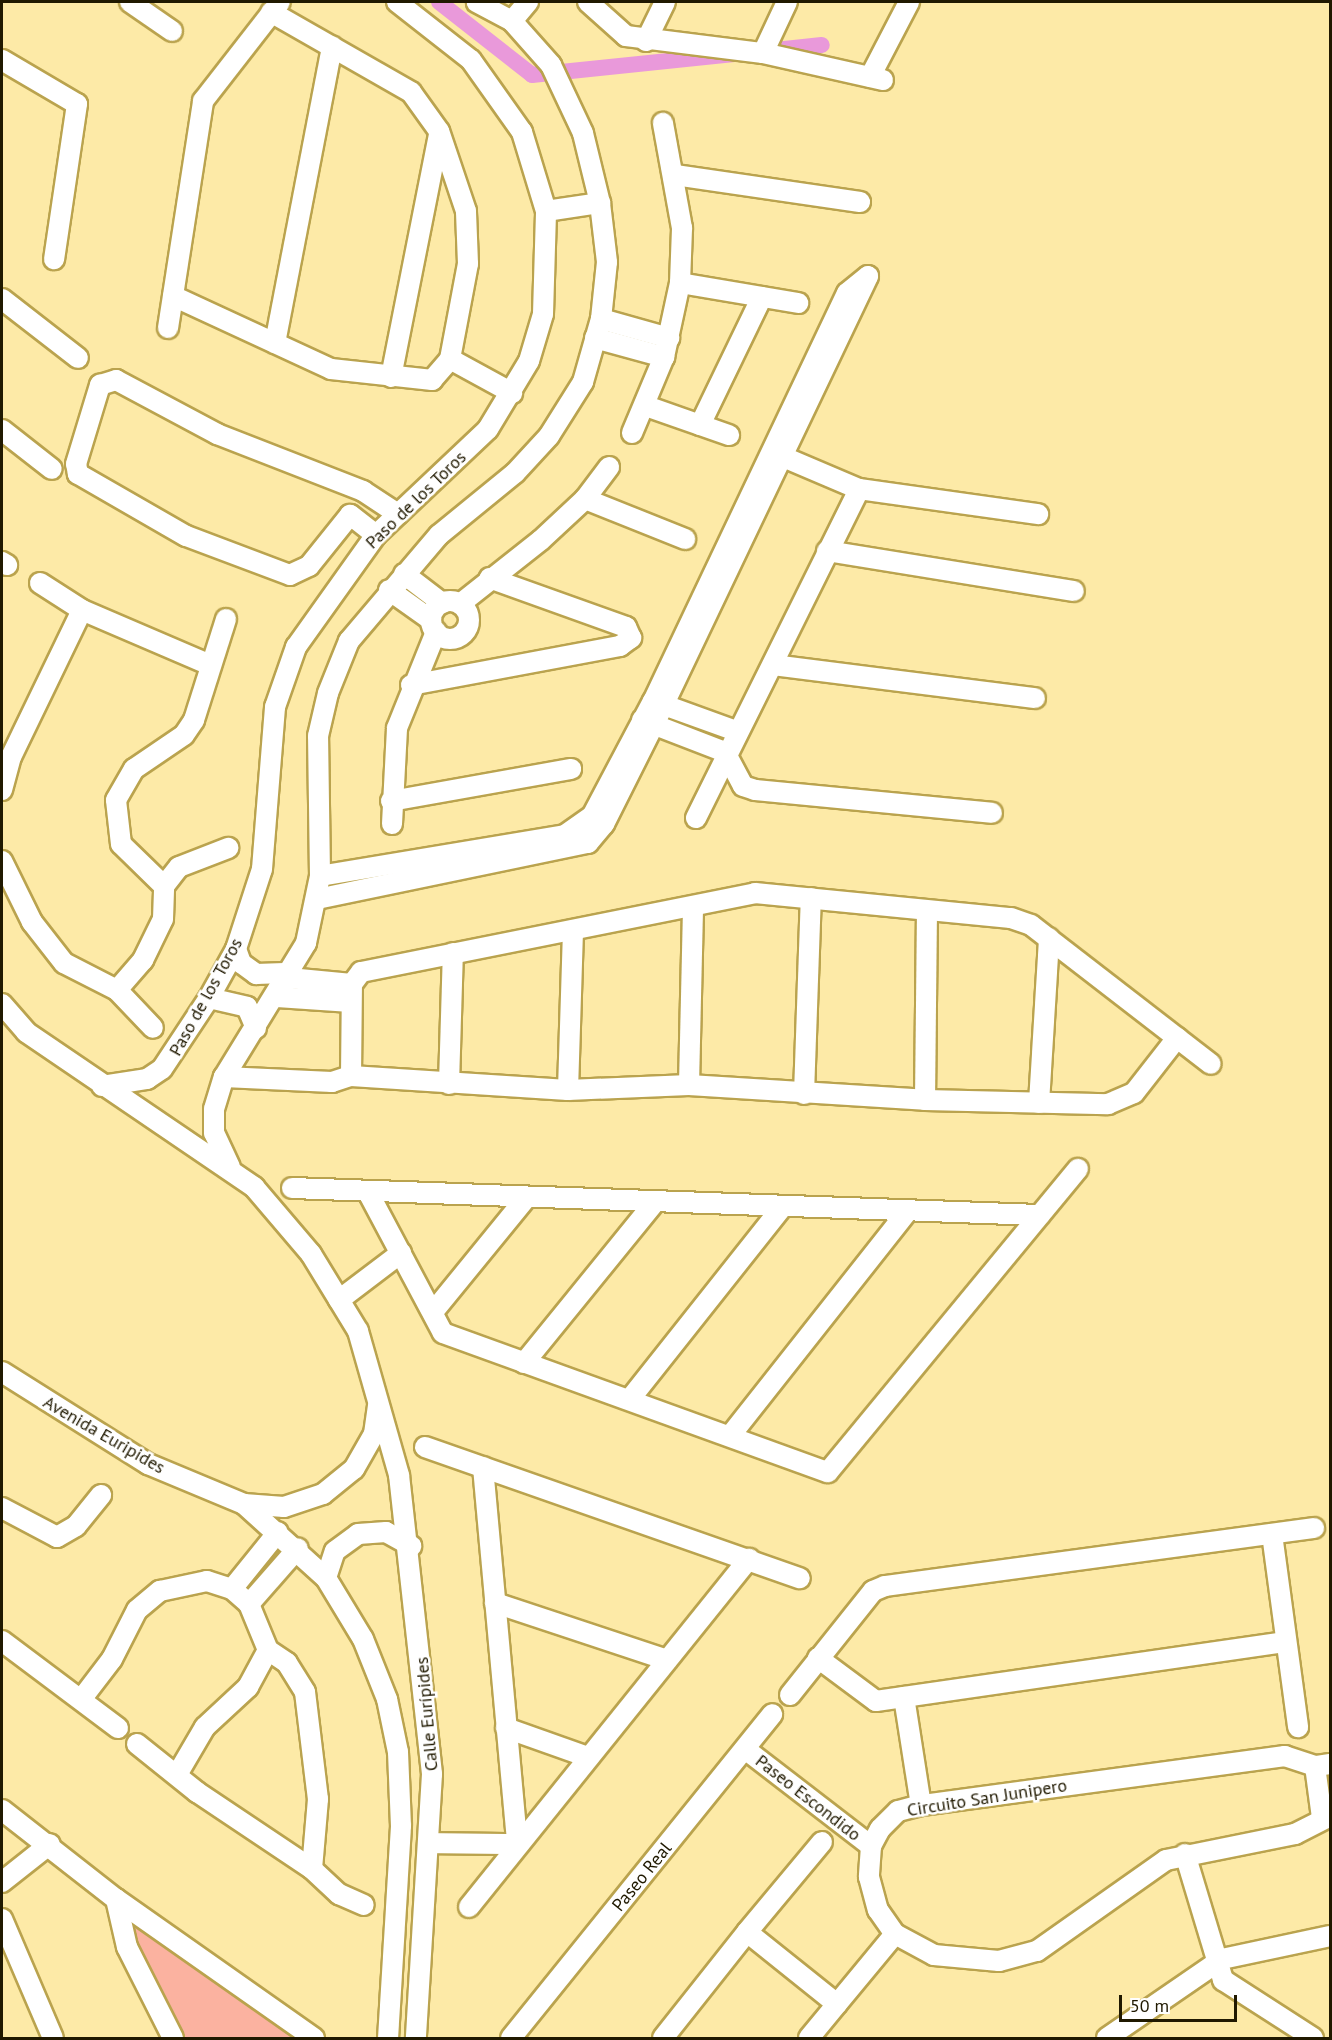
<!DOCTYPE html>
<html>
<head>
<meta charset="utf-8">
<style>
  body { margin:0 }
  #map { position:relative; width:1332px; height:2040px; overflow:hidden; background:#fdeaa7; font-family:"PT Sans",sans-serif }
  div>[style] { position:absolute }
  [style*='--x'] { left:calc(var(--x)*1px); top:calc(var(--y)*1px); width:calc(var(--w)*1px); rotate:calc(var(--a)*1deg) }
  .green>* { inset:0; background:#fbb2a0 }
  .canal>* { height:16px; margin:-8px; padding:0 8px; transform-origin:8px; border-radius:8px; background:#e999da }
  .roads { filter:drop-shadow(2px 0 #baa34e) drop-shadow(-2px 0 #baa34e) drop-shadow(0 2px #baa34e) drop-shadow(0 -2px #baa34e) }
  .minor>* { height:20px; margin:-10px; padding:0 10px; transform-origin:10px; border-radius:10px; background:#fff }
  .minor>.ring { margin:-10px; padding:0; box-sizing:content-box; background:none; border:20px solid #fff; border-radius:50% }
  span { translate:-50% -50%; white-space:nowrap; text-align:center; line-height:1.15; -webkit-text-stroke:5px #fff; paint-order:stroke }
  .street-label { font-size:18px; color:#201900 }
  .frame { position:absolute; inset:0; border:3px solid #201900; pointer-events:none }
  .scale { position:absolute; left:1119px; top:1995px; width:118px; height:27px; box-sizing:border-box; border:3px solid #201900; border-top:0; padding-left:8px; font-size:18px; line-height:21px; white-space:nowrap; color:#201900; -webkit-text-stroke:4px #fff; paint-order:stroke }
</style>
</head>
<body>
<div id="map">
  <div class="green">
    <div style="clip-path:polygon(116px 1899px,314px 2038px,173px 2038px)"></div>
  </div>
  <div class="canal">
    <div style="--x:439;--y:2;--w:118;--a:38.1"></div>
    <div style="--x:532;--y:75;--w:203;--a:-5.9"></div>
    <div style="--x:766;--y:51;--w:56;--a:-6.1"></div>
  </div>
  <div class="roads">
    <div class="minor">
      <div style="--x:130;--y:2;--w:51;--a:34.6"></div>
      <div style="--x:588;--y:2;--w:51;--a:41.8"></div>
      <div style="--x:626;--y:36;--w:138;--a:7.1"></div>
      <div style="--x:763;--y:53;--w:123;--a:12.7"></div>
      <div style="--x:512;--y:21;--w:25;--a:-50"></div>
      <div style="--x:646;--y:41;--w:43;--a:-64"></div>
      <div style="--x:763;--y:53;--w:56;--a:-64.8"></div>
      <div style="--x:2;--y:60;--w:87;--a:30.4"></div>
      <div style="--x:77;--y:104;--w:157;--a:98.4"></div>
      <div style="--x:870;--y:77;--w:85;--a:-62.5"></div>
      <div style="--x:675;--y:175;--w:187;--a:8.3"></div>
      <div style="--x:546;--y:211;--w:55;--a:-8.4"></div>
      <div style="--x:680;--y:283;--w:120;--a:9.6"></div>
      <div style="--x:173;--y:296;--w:174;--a:24.8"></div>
      <div style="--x:331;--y:369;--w:102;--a:6.2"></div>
      <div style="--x:432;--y:380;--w:28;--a:-49"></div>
      <div style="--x:450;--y:359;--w:97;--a:-79.3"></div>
      <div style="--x:468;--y:264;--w:53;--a:-92.2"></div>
      <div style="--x:466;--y:211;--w:84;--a:-108.6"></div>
      <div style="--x:439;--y:131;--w:48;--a:-125.7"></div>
      <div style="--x:411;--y:92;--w:161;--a:-150.3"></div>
      <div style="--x:2;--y:299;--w:96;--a:37.8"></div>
      <div style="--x:601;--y:319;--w:71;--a:15.6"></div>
      <div style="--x:168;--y:328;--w:230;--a:-81.2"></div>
      <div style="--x:203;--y:101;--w:125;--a:-52.1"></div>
      <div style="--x:595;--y:338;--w:72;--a:15.4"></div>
      <div style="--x:275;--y:343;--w:302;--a:-79.1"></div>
      <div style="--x:450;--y:359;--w:71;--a:28.7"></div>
      <div style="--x:391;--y:377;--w:248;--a:-78.8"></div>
      <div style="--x:646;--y:406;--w:88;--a:19.3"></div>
      <div style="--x:700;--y:425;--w:142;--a:-64.2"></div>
      <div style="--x:2;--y:430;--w:63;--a:38"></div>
      <div style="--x:632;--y:433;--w:82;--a:-67.2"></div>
      <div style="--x:664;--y:357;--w:76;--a:-77.8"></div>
      <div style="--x:680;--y:283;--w:55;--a:-87.9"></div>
      <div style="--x:682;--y:228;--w:107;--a:-100.3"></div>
      <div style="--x:774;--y:453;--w:92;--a:23"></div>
      <div style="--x:859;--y:489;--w:181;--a:8"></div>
      <div style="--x:585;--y:499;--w:108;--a:21.8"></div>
      <div style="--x:376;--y:535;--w:33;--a:-142"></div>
      <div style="--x:350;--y:515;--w:65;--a:128.8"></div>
      <div style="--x:309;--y:566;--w:21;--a:155"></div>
      <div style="--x:290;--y:575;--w:111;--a:-159.4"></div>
      <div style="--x:186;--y:536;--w:125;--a:-150.1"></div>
      <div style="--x:78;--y:474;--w:10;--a:-101"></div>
      <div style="--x:76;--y:464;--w:83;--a:-73.1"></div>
      <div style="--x:100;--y:385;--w:17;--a:-17"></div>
      <div style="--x:116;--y:380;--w:115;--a:28.1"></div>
      <div style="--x:217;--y:434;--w:157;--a:21.3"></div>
      <div style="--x:363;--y:491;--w:42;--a:33.3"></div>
      <div style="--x:827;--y:551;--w:250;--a:9.2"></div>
      <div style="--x:2;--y:562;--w:6;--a:31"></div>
      <div style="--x:404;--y:574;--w:48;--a:37.3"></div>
      <div style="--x:40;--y:583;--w:50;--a:32.7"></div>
      <div style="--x:82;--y:610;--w:137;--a:23.2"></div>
      <div style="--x:389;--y:590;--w:52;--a:35.5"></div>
      <div class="ring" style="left:431px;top:601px;width:18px;height:18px"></div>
      <div style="--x:460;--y:604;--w:103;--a:-38.3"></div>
      <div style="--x:541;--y:540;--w:60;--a:-43"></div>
      <div style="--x:585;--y:499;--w:40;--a:-53"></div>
      <div style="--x:773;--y:665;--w:264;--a:7.2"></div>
      <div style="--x:411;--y:685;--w:213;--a:-10.6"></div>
      <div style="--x:620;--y:646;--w:14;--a:-36"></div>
      <div style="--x:631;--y:638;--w:12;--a:-114"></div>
      <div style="--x:626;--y:627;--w:145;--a:-160.3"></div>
      <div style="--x:653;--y:701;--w:88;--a:19.9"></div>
      <div style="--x:642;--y:720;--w:89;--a:21.1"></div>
      <div style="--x:725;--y:752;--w:38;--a:62"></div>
      <div style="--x:743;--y:786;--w:13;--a:18"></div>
      <div style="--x:755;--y:790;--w:238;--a:5.5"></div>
      <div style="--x:2;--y:790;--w:34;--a:-75"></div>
      <div style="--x:11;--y:757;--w:163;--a:-64.2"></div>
      <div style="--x:391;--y:801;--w:183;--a:-10.1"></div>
      <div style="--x:696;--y:818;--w:367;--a:-63.6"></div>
      <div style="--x:392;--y:824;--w:96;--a:-87"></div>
      <div style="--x:397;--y:728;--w:104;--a:-67.9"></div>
      <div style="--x:2;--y:861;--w:68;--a:63.8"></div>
      <div style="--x:32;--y:922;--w:52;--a:52"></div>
      <div style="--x:64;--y:963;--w:59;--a:27"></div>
      <div style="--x:117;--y:990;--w:52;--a:46.5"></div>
      <div style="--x:164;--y:886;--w:60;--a:-135.7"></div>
      <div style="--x:121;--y:844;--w:44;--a:-96.5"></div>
      <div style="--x:116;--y:800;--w:36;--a:-60"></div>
      <div style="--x:134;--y:769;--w:60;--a:-34.2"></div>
      <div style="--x:184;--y:735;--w:18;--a:-56"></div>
      <div style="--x:194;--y:720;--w:106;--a:-72.4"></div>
      <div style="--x:317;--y:899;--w:277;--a:-11.7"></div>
      <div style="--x:588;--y:843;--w:25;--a:-50"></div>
      <div style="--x:604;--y:824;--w:134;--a:-63.4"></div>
      <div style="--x:664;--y:704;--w:474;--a:-64.5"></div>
      <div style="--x:868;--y:276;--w:27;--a:141"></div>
      <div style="--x:847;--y:293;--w:452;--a:115.4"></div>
      <div style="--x:653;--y:701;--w:130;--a:117.9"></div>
      <div style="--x:592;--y:816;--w:33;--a:145"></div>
      <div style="--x:565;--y:835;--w:248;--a:170.5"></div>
      <div style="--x:236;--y:949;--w:15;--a:70"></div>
      <div style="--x:241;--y:963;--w:19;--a:36"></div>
      <div style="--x:256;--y:974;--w:36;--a:-2"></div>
      <div style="--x:289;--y:978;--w:63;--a:5.4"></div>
      <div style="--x:117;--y:990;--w:40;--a:-49"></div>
      <div style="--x:143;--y:960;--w:46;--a:-64"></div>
      <div style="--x:163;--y:919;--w:33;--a:-88"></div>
      <div style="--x:164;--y:886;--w:24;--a:-52"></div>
      <div style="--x:179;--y:867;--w:53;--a:-21.2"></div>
      <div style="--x:277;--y:997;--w:74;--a:3.9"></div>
      <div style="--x:209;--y:998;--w:39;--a:13"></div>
      <div style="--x:247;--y:1007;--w:23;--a:67"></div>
      <div style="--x:2;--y:1004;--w:37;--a:49"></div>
      <div style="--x:26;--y:1032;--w:276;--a:34.2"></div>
      <div style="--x:254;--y:1187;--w:88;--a:49.6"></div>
      <div style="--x:311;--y:1254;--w:90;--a:58.6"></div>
      <div style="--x:358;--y:1331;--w:150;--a:74.1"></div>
      <div style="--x:399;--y:1475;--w:301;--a:83.7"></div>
      <div style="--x:432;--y:1774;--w:264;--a:93.5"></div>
      <div style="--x:351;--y:1076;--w:92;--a:-89.4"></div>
      <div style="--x:352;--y:984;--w:15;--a:-53"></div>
      <div style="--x:361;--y:972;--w:402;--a:-11.3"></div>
      <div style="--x:755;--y:893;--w:257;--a:5.6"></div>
      <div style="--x:1011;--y:918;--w:21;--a:19"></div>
      <div style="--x:1031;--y:925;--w:227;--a:37.7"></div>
      <div style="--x:224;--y:1077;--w:108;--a:2.7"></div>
      <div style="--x:332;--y:1082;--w:20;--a:-18"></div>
      <div style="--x:351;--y:1076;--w:217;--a:3.7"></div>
      <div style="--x:568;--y:1090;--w:121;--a:-2.4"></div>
      <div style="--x:689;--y:1085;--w:236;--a:3.6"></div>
      <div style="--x:925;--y:1100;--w:183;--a:1.3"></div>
      <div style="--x:1108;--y:1104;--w:28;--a:-23"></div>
      <div style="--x:1134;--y:1093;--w:70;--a:-52"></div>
      <div style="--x:449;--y:1084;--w:131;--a:-88.3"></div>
      <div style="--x:689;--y:1085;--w:178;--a:-88.7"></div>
      <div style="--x:102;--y:1086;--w:46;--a:-8.8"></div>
      <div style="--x:147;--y:1079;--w:18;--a:-34"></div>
      <div style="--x:162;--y:1069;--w:85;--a:-56.5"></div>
      <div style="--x:209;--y:998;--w:56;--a:-61.1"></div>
      <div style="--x:236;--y:949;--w:84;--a:-72"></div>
      <div style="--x:262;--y:869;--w:163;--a:-85.4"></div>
      <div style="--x:275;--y:707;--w:64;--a:-70.7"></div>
      <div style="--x:296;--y:647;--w:138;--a:-54.5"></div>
      <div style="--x:376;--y:535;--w:154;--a:-43.4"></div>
      <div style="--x:488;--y:429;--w:79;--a:-58.9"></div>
      <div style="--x:529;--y:361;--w:49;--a:-73.4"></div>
      <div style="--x:543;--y:314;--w:103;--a:-88.3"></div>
      <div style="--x:546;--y:211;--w:83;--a:-106.9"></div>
      <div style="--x:522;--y:132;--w:88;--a:-125.3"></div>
      <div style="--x:471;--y:60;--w:94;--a:-141.9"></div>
      <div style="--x:568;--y:1090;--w:160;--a:-88.2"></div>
      <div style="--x:804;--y:1094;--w:196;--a:-88"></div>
      <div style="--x:925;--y:1100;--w:189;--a:-89.4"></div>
      <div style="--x:1039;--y:1103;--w:165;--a:-86.5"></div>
      <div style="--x:230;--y:1167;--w:38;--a:-115"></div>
      <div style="--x:214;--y:1133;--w:24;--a:-90"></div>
      <div style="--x:214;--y:1109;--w:34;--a:-73"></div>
      <div style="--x:224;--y:1077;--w:157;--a:-58.5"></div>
      <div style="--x:306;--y:943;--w:68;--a:-78.2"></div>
      <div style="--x:320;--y:876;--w:140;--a:-90.8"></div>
      <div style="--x:318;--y:736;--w:44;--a:-76.9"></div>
      <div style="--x:328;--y:693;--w:56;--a:-68"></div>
      <div style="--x:349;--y:641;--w:139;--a:-49.7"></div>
      <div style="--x:439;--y:535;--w:98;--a:-39.2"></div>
      <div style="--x:515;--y:473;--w:50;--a:-47.4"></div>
      <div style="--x:549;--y:436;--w:64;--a:-57.8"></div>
      <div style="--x:583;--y:382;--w:66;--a:-74.1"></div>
      <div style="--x:601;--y:319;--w:57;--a:-84"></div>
      <div style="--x:607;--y:262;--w:59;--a:-96.8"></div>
      <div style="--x:600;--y:203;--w:72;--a:-103.7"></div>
      <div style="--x:583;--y:133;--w:75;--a:-115.2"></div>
      <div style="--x:551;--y:65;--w:59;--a:-131.6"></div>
      <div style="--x:512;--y:21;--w:40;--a:-152"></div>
      <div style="--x:292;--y:1188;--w:748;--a:2.07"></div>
      <div style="--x:369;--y:1194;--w:157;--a:62"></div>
      <div style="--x:443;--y:1333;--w:409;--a:19.9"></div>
      <div style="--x:828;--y:1472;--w:393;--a:-50.5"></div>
      <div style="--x:339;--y:1300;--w:78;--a:-37.2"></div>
      <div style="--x:433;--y:1312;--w:147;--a:-50.8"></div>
      <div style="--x:524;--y:1363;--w:206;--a:-50.9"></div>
      <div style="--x:2;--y:1372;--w:173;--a:32.2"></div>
      <div style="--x:148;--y:1464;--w:104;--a:22.6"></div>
      <div style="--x:244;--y:1504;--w:110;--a:42.1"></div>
      <div style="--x:326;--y:1578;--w:71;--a:58.8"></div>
      <div style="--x:363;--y:1639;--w:65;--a:68.2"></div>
      <div style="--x:387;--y:1699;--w:54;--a:78.3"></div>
      <div style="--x:398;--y:1752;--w:74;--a:87.7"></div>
      <div style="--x:401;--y:1826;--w:212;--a:93.5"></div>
      <div style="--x:630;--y:1399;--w:245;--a:-51.6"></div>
      <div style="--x:730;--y:1436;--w:287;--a:-51.7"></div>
      <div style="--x:425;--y:1447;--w:397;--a:19.3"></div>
      <div style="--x:483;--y:1467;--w:379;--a:84.8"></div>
      <div style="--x:244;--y:1504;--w:40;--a:4.3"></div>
      <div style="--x:284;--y:1507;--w:41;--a:-18.4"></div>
      <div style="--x:323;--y:1494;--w:40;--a:-39"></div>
      <div style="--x:354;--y:1469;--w:40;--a:-60.3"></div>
      <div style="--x:374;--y:1434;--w:29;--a:-82"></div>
      <div style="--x:2;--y:1508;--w:62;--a:27.8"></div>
      <div style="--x:57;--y:1537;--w:22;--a:-30"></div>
      <div style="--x:76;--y:1526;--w:40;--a:-51"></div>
      <div style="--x:1272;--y:1534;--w:195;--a:82.3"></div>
      <div style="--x:326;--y:1578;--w:28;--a:-72"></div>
      <div style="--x:335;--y:1551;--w:29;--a:-36"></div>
      <div style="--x:358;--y:1534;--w:28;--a:-4"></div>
      <div style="--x:386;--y:1532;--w:29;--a:29"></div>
      <div style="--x:232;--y:1589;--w:73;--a:-51.1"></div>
      <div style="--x:495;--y:1603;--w:181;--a:18.3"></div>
      <div style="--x:249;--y:1604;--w:74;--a:-48.8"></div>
      <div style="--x:2;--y:1641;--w:145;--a:36.9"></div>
      <div style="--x:818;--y:1658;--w:72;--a:36.6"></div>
      <div style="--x:876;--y:1701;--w:414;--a:-8.2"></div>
      <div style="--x:790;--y:1695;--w:133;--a:-51.4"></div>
      <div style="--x:873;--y:1591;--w:13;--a:-23"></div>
      <div style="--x:885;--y:1586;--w:433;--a:-7.7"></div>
      <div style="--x:83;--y:1697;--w:48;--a:-52.7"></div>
      <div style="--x:112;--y:1659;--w:55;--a:-63"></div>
      <div style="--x:137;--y:1610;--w:30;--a:-40"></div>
      <div style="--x:160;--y:1591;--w:48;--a:-12"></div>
      <div style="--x:207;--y:1581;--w:26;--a:18"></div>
      <div style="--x:232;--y:1589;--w:23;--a:41"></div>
      <div style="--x:249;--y:1604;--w:50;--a:67.6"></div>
      <div style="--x:268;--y:1650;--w:23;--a:34"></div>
      <div style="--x:287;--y:1663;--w:34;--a:58"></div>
      <div style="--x:305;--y:1692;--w:108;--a:83.1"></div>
      <div style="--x:318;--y:1799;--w:70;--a:94.9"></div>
      <div style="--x:904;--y:1697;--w:109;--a:81.1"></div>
      <div style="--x:506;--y:1728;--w:87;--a:19.5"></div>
      <div style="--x:137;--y:1744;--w:77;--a:38.7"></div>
      <div style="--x:197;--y:1792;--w:138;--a:33.8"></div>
      <div style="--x:312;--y:1869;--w:37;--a:43"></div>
      <div style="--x:339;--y:1894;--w:27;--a:24"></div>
      <div style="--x:745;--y:1749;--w:159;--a:37.6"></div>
      <div style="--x:1330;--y:1764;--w:15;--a:172"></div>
      <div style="--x:1315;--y:1766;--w:32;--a:-162"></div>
      <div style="--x:1285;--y:1756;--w:367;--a:172.3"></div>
      <div style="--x:921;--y:1805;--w:24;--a:165"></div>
      <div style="--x:898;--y:1811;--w:25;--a:135"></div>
      <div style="--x:880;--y:1829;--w:19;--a:118"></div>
      <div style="--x:871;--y:1846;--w:31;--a:94"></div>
      <div style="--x:869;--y:1877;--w:34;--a:75"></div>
      <div style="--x:878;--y:1910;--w:29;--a:55"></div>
      <div style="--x:895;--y:1934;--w:44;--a:28.3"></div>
      <div style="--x:934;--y:1955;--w:65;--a:5.3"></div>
      <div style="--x:999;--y:1961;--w:39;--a:-15"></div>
      <div style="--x:1037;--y:1951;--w:158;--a:-35.2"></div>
      <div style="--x:1166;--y:1860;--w:132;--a:-11.4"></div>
      <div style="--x:1295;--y:1834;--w:39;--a:-27"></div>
      <div style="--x:1315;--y:1766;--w:52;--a:82.3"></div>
      <div style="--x:178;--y:1773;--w:53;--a:-59.6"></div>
      <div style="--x:205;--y:1727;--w:59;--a:-42.9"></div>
      <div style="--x:248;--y:1687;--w:42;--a:-61.6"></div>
      <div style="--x:2;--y:1810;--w:145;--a:38"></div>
      <div style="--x:116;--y:1899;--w:242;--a:35.1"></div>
      <div style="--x:431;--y:1843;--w:86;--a:0.7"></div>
      <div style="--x:1185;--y:1854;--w:132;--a:73.2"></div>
      <div style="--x:1223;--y:1980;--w:107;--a:32.8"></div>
      <div style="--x:2;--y:1882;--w:61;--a:-38.4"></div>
      <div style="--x:116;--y:1899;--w:49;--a:77.1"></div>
      <div style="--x:127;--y:1947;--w:102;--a:63.2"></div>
      <div style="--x:469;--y:1907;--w:447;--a:-51.2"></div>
      <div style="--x:2;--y:1919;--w:129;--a:66.8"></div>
      <div style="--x:747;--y:1932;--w:117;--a:-50.2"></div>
      <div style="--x:837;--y:2004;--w:91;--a:-50.4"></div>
      <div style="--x:511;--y:2038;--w:416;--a:-51.1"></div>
      <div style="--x:663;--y:2038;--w:135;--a:-51.6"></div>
      <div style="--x:747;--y:1932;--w:115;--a:38.7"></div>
      <div style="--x:837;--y:2004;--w:44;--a:129.5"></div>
      <div style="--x:1107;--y:2038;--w:140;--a:-34.5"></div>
      <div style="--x:1222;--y:1959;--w:110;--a:-12"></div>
    </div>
  </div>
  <div class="street-label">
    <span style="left:416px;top:500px;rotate:-44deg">Paso de los Toros</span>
    <span style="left:206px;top:997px;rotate:-61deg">Paso de los Toros</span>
    <span style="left:104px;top:1435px;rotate:30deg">Avenida Euripides</span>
    <span style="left:427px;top:1714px;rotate:-95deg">Calle Eurípides</span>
    <span style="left:808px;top:1798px;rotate:38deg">Paseo Escondido</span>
    <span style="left:987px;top:1798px;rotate:-9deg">Circuito San Junipero</span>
    <span style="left:642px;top:1877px;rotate:-51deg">Paseo Real</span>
  </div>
  <div class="frame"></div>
  <div class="scale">50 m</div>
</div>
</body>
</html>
